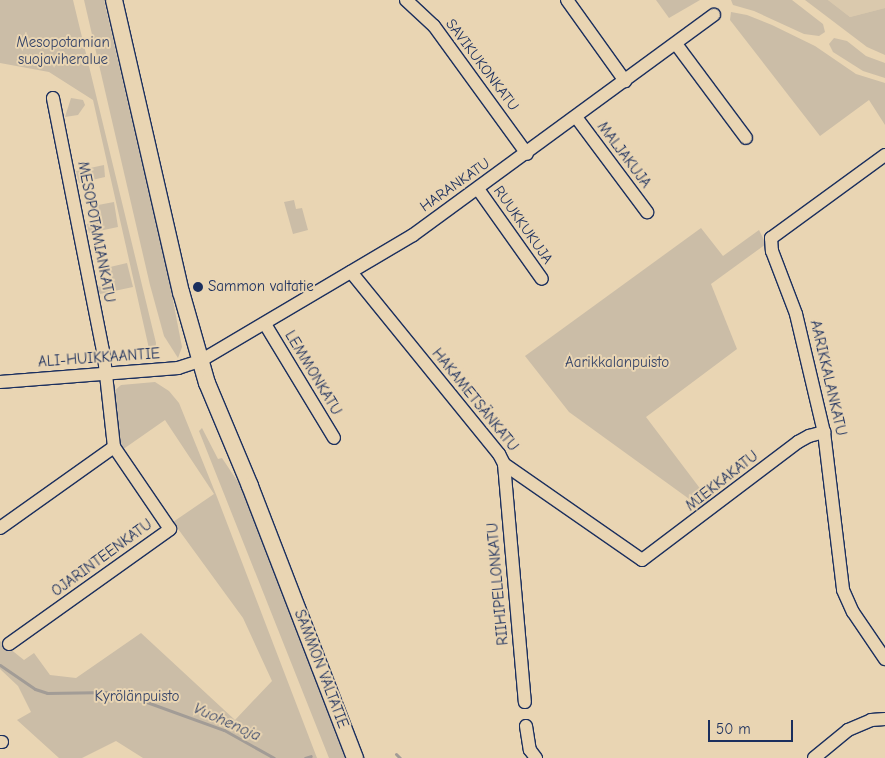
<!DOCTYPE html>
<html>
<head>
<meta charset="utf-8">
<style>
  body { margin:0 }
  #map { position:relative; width:885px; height:758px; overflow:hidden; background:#e9d5b3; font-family:"Comic Neue",sans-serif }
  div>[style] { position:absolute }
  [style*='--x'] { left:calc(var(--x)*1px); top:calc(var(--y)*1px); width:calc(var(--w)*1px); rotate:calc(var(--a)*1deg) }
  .built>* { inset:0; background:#dac9ad }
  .green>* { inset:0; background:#cbbda7 }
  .stream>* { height:3px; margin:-1.5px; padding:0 1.5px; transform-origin:1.5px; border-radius:1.5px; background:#a29c96 }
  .roads { filter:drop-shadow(1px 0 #1b2f5e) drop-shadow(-1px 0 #1b2f5e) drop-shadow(0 1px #1b2f5e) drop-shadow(0 -1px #1b2f5e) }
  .minor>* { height:12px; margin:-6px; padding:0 6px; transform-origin:6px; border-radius:6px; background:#e9d5b3 }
  .major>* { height:16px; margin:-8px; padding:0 8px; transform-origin:8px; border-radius:8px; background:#e9d5b3 }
  .dots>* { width:14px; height:14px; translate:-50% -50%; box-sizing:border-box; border:2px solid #e9d5b3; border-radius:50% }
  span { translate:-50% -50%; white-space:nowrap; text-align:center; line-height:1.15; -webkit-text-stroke:4px #e9d5b3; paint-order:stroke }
  .park-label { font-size:15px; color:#354469 }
  .street-label { font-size:15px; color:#1b2f5e }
  .poi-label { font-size:15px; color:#1b2f5e }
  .left { translate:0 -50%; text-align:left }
  .water-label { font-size:16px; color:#364569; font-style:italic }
  .scale { position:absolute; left:708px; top:720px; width:85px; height:22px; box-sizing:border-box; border:2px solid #1b2f5e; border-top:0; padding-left:6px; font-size:15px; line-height:18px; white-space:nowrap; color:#1b2f5e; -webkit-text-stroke:4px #e9d5b3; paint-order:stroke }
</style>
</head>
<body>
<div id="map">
  <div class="built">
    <div style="clip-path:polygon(828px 0,885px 0,885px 8px,850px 17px)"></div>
  </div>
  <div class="green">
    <div style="clip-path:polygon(0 0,73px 0,156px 343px,155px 351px,150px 353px,93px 100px,49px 72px,0 63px)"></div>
    <div style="clip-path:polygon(84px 0,104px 0,169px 280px,182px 347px,178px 358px,164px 336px,150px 285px)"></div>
    <div style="clip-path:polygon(656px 0,700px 0,669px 18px)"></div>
    <div style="clip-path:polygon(731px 0,792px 0,823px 24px,825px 32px,819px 36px,804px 34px,754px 11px,733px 5px)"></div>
    <div style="clip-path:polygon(805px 0,828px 0,850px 17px,885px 8px,885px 55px,867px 47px)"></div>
    <div style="clip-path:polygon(731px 12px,747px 15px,772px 25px,815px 46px,856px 74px,885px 83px,885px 125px,869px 100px,820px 136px,730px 20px)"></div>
    <div style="clip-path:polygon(834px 38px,847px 41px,866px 56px,885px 63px,885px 78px,863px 71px,833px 52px,829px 44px)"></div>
    <div style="clip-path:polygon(71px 98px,83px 100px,85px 105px,78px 115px,65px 117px)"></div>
    <div style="clip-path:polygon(104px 165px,105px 177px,79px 183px,76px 171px)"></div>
    <div style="clip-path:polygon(294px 200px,296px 209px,302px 208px,308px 230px,293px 234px,284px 202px)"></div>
    <div style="clip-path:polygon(114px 202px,118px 227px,89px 233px,87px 224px,101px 221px,98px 205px)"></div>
    <div style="clip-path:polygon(701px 228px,723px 256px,759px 230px,766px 244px,711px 284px,737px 349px,646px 417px,711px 503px,703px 509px,569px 412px,525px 356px)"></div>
    <div style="clip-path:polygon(127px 263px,133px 287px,100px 294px,97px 287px,113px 284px,110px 267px)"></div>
    <div style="clip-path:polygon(155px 382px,169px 391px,179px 403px,217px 497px,317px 758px,143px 758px,116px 741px,82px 758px,59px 758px,17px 720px,31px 712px,18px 686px,0 669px,0 641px,24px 660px,34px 653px,50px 675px,76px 678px,141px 633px,235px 720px,272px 681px,243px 618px,173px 522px,214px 494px,165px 420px,122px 450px,113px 392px,121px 385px)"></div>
    <div style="clip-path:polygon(202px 428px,218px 459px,222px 458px,242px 488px,345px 758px,329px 758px,199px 431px)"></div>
  </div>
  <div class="stream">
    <div style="--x:0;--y:665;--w:42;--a:34.4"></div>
    <div style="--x:35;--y:689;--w:13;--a:18"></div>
    <div style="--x:47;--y:693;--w:63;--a:-0.9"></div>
    <div style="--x:110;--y:692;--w:20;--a:11"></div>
    <div style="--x:130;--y:696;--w:100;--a:19.9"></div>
    <div style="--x:224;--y:730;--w:57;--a:29.2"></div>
    <div style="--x:396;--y:754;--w:6;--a:45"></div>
    <div style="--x:305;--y:758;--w:6;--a:-18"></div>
  </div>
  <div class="roads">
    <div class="minor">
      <div style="--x:406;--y:0;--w:38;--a:43"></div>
      <div style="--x:434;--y:26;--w:158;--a:54"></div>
      <div style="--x:567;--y:0;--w:100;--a:54.4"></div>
      <div style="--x:676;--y:44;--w:117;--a:53.3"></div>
      <div style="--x:576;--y:117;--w:119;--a:53.2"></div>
      <div style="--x:885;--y:155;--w:141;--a:143.9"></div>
      <div style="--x:771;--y:238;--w:13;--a:86"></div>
      <div style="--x:772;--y:251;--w:67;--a:69.1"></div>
      <div style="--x:796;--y:314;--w:121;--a:76.7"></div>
      <div style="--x:824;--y:432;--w:159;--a:83.1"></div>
      <div style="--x:843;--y:590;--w:24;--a:66"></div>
      <div style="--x:853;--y:612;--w:57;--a:55.8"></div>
      <div style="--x:478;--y:189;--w:110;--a:54.6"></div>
      <div style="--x:351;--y:272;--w:235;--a:50.9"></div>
      <div style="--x:499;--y:454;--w:11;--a:63"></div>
      <div style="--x:504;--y:464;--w:168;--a:34.8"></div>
      <div style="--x:642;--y:560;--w:196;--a:-37.1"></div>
      <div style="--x:798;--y:442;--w:13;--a:-29"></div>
      <div style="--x:809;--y:436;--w:16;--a:-15"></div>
      <div style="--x:265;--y:324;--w:133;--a:58.8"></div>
      <div style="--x:0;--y:382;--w:179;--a:-4.5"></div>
      <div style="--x:178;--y:368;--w:23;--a:-18"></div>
      <div style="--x:200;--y:361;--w:247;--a:-30.6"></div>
      <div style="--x:413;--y:235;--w:373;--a:-36.2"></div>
      <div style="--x:504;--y:464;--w:239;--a:85"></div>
      <div style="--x:0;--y:528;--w:140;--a:-35.4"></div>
      <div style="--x:9;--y:644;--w:198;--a:-35.5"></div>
      <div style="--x:170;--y:529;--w:99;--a:-124.3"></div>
      <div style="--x:114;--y:447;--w:92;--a:-96.3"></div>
      <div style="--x:104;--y:356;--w:263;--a:-101.2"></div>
      <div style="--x:526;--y:726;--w:24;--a:81"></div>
      <div style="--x:530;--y:750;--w:10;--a:53"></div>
      <div style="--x:0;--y:742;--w:2;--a:0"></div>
      <div style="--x:814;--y:758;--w:44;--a:-39.5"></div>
      <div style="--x:848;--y:730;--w:25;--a:-23"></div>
      <div style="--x:871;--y:720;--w:14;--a:-4"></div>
    </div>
    <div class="major">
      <div style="--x:114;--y:0;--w:300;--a:77.1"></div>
      <div style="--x:181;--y:292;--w:95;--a:74.1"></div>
      <div style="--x:207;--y:383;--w:112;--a:67.3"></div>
      <div style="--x:250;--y:486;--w:292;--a:68.9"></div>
    </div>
  </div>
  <div class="dots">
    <div style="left:198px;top:287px;background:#1b2f5e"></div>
  </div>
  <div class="park-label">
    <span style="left:63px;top:51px">Mesopotamian<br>suojaviheralue</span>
    <span style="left:617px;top:363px">Aarikkalanpuisto</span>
    <span style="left:137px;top:697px">Kyrölänpuisto</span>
  </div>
  <div class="street-label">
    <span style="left:482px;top:65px;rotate:53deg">SAVIKUKONKATU</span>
    <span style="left:624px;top:155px;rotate:53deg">MALJAKUJA</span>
    <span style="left:455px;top:185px;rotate:-35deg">HARANKATU</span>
    <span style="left:523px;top:225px;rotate:55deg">RUUKKUKUJA</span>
    <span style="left:96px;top:232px;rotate:79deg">MESOPOTAMIANKATU</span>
    <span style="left:99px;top:358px;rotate:-4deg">ALI-HUIKKAANTIE</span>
    <span style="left:313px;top:373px;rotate:59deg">LEMMONKATU</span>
    <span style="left:828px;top:378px;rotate:77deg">AARIKKALANKATU</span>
    <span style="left:475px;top:400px;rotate:51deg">HAKAMETSÄNKATU</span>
    <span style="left:722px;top:481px;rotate:-38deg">MIEKKAKATU</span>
    <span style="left:102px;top:558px;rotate:-36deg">OJARINTEENKATU</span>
    <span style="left:498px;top:584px;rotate:-95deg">RIIHIPELLONKATU</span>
    <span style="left:321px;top:669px;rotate:69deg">SAMMON VALTATIE</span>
  </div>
  <div class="poi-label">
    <span class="left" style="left:208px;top:287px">Sammon valtatie</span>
  </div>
  <div class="water-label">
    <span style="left:227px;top:722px;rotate:24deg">Vuohenoja</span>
  </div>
  <div class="scale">50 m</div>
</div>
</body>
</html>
